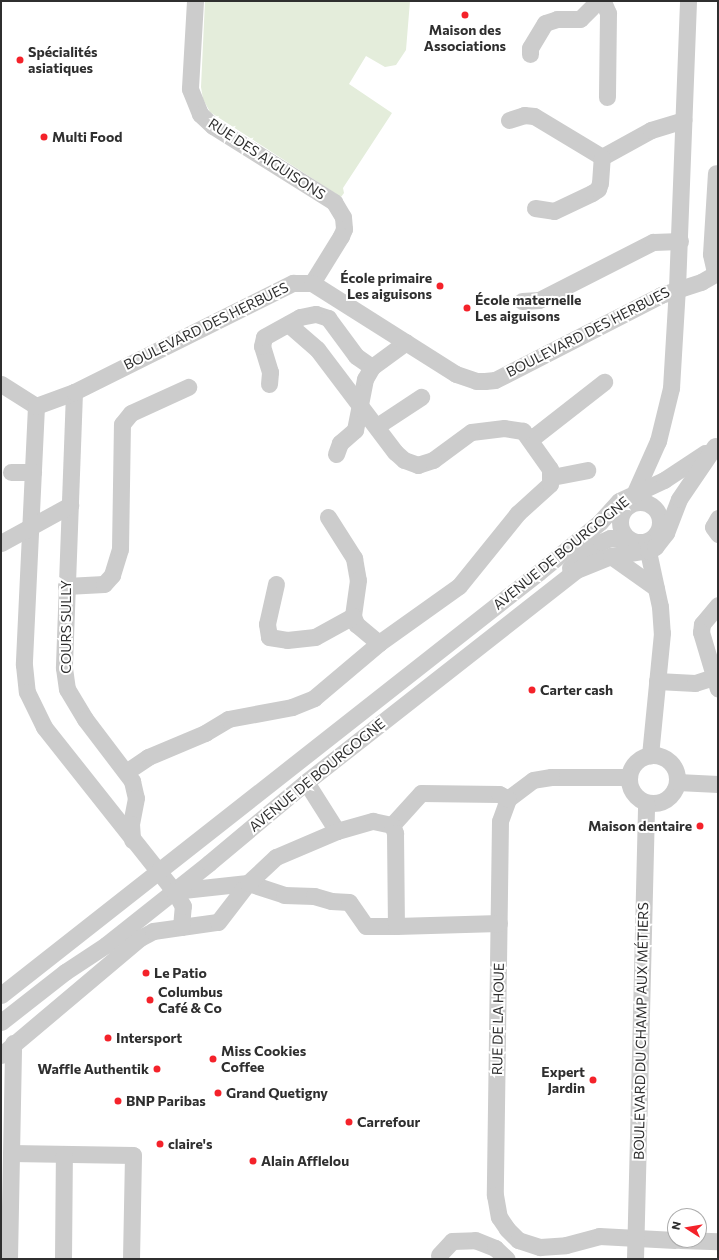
<!DOCTYPE html>
<html>
<head>
<meta charset="utf-8">
<style>
  body { margin:0 }
  #map { position:relative; width:719px; height:1260px; overflow:hidden; background:#fff; font-family:Commissioner,sans-serif }
  div>[style] { position:absolute }
  [style*='--x'] { left:calc(var(--x)*1px); top:calc(var(--y)*1px); width:calc(var(--w)*1px); rotate:calc(var(--a)*1deg) }
  .green>* { inset:0; background:#e4eddb }
  .minor>* { height:17px; margin:-8.5px; padding:0 8.5px; transform-origin:8.5px; border-radius:8.5px; background:#ccc }
  .minor>.ring { margin:-8.5px; padding:0; box-sizing:content-box; background:none; border:17px solid #ccc; border-radius:50% }
  .dots>* { width:11px; height:11px; translate:-50% -50%; box-sizing:border-box; border:2px solid #fff; border-radius:50% }
  span { translate:-50% -50%; white-space:nowrap; text-align:center; line-height:1.15; -webkit-text-stroke:4px #fff; paint-order:stroke }
  .poi-label { font-size:14px; color:#2f2f2f; font-weight:700 }
  .left { translate:0 -50%; text-align:left }
  .right { translate:-100% -50%; text-align:right }
  .street-label { font-size:14px; color:#2f2f2f }
  .frame { position:absolute; inset:0; border:2px solid #2f2f2f; pointer-events:none }
  .north { position:absolute; left:667px; top:1208px; width:40px; height:40px; box-sizing:border-box; background:#fff; border:1px solid #acacac; border-radius:50%; rotate:282deg; font-size:11px; font-weight:700; line-height:16px; text-align:center; color:#2f2f2f }
  .north::after { content:''; display:block; margin:auto; width:14px; height:18px; background:#f4222a; clip-path:polygon(50% 0,100% 100%,50% 72%,0 100%) }
</style>
</head>
<body>
<div id="map">
  <div class="green">
    <div style="clip-path:polygon(205px 1px,410px 1px,406px 50px,396px 65px,385px 67px,366px 56px,349px 84px,392px 113px,343px 188px,344px 193px,341px 197px,210px 112px,203px 99px,201px 87px)"></div>
  </div>
  <div class="minor">
    <div style="--x:195;--y:1;--w:88;--a:93.3"></div>
    <div style="--x:190;--y:89;--w:27;--a:68"></div>
    <div style="--x:200;--y:114;--w:18;--a:43"></div>
    <div style="--x:213;--y:126;--w:143;--a:32.1"></div>
    <div style="--x:334;--y:202;--w:17;--a:59"></div>
    <div style="--x:343;--y:217;--w:12;--a:85"></div>
    <div style="--x:344;--y:229;--w:8;--a:113"></div>
    <div style="--x:341;--y:236;--w:55;--a:121.7"></div>
    <div style="--x:604;--y:4;--w:10;--a:66"></div>
    <div style="--x:608;--y:13;--w:84;--a:90.7"></div>
    <div style="--x:530;--y:54;--w:6;--a:-90"></div>
    <div style="--x:530;--y:48;--w:29;--a:-59"></div>
    <div style="--x:545;--y:23;--w:13;--a:-18"></div>
    <div style="--x:557;--y:19;--w:23;--a:0"></div>
    <div style="--x:580;--y:19;--w:16;--a:-45"></div>
    <div style="--x:509;--y:120;--w:16;--a:-18"></div>
    <div style="--x:524;--y:115;--w:10;--a:6"></div>
    <div style="--x:534;--y:116;--w:79;--a:31.1"></div>
    <div style="--x:602;--y:157;--w:56;--a:-28.9"></div>
    <div style="--x:651;--y:130;--w:34;--a:-17"></div>
    <div style="--x:535;--y:208;--w:19;--a:9"></div>
    <div style="--x:554;--y:211;--w:42;--a:-25.3"></div>
    <div style="--x:592;--y:193;--w:7;--a:-34"></div>
    <div style="--x:598;--y:189;--w:6;--a:-72"></div>
    <div style="--x:600;--y:183;--w:26;--a:-86"></div>
    <div style="--x:715;--y:272;--w:18;--a:-103"></div>
    <div style="--x:711;--y:254;--w:81;--a:-86.5"></div>
    <div style="--x:522;--y:301;--w:17;--a:-3"></div>
    <div style="--x:539;--y:300;--w:128;--a:-27"></div>
    <div style="--x:653;--y:242;--w:27;--a:-2"></div>
    <div style="--x:1;--y:384;--w:41;--a:32.2"></div>
    <div style="--x:269;--y:384;--w:12;--a:-85"></div>
    <div style="--x:270;--y:372;--w:27;--a:-107"></div>
    <div style="--x:262;--y:346;--w:9;--a:-77"></div>
    <div style="--x:264;--y:337;--w:41;--a:-29.1"></div>
    <div style="--x:300;--y:317;--w:16;--a:-11"></div>
    <div style="--x:316;--y:314;--w:13;--a:18"></div>
    <div style="--x:328;--y:318;--w:47;--a:53.6"></div>
    <div style="--x:356;--y:356;--w:19;--a:35"></div>
    <div style="--x:372;--y:367;--w:42;--a:-36.3"></div>
    <div style="--x:74;--y:392;--w:276;--a:92.1"></div>
    <div style="--x:64;--y:668;--w:21;--a:82"></div>
    <div style="--x:67;--y:689;--w:35;--a:59"></div>
    <div style="--x:85;--y:719;--w:78;--a:52.8"></div>
    <div style="--x:132;--y:781;--w:17;--a:77"></div>
    <div style="--x:136;--y:798;--w:26;--a:101"></div>
    <div style="--x:131;--y:824;--w:16;--a:86"></div>
    <div style="--x:36;--y:406;--w:259;--a:92.7"></div>
    <div style="--x:24;--y:665;--w:27;--a:84"></div>
    <div style="--x:27;--y:692;--w:39;--a:64"></div>
    <div style="--x:44;--y:727;--w:209;--a:51.6"></div>
    <div style="--x:174;--y:891;--w:74;--a:-6.2"></div>
    <div style="--x:248;--y:883;--w:38;--a:18"></div>
    <div style="--x:284;--y:895;--w:30;--a:2"></div>
    <div style="--x:314;--y:896;--w:18;--a:16"></div>
    <div style="--x:331;--y:901;--w:18;--a:3"></div>
    <div style="--x:349;--y:902;--w:29;--a:55"></div>
    <div style="--x:366;--y:926;--w:30;--a:0"></div>
    <div style="--x:36;--y:406;--w:40;--a:-20.2"></div>
    <div style="--x:74;--y:392;--w:245;--a:-26.5"></div>
    <div style="--x:293;--y:283;--w:19;--a:0"></div>
    <div style="--x:312;--y:283;--w:170;--a:32.3"></div>
    <div style="--x:456;--y:374;--w:21;--a:19"></div>
    <div style="--x:476;--y:381;--w:9;--a:0"></div>
    <div style="--x:485;--y:381;--w:10;--a:-6"></div>
    <div style="--x:495;--y:380;--w:186;--a:-27.1"></div>
    <div style="--x:661;--y:295;--w:42;--a:-18"></div>
    <div style="--x:701;--y:282;--w:20;--a:-30"></div>
    <div style="--x:377;--y:426;--w:53;--a:-33.4"></div>
    <div style="--x:531;--y:439;--w:93;--a:-38"></div>
    <div style="--x:336;--y:454;--w:12;--a:-70"></div>
    <div style="--x:340;--y:443;--w:20;--a:-41"></div>
    <div style="--x:355;--y:430;--w:52;--a:-78.9"></div>
    <div style="--x:365;--y:379;--w:14;--a:-60"></div>
    <div style="--x:11;--y:472;--w:22;--a:0"></div>
    <div style="--x:552;--y:477;--w:36;--a:-11"></div>
    <div style="--x:632;--y:499;--w:64;--a:-65.9"></div>
    <div style="--x:658;--y:441;--w:55;--a:-76.2"></div>
    <div style="--x:671;--y:388;--w:100;--a:-86.6"></div>
    <div style="--x:677;--y:288;--w:287;--a:-87.8"></div>
    <div class="ring" style="left:620px;top:502px;width:23px;height:23px"></div>
    <div style="--x:328;--y:517;--w:49;--a:57.6"></div>
    <div style="--x:354;--y:558;--w:22;--a:80"></div>
    <div style="--x:358;--y:580;--w:36;--a:98"></div>
    <div style="--x:353;--y:616;--w:9;--a:69"></div>
    <div style="--x:356;--y:624;--w:30;--a:40"></div>
    <div style="--x:718;--y:518;--w:10;--a:119"></div>
    <div style="--x:713;--y:527;--w:9;--a:54"></div>
    <div style="--x:646;--y:542;--w:66;--a:77.8"></div>
    <div style="--x:660;--y:607;--w:26;--a:86"></div>
    <div style="--x:662;--y:633;--w:123;--a:95.6"></div>
    <div style="--x:1;--y:543;--w:79;--a:-28.8"></div>
    <div style="--x:611;--y:556;--w:55;--a:35.4"></div>
    <div style="--x:570;--y:568;--w:40;--a:-40"></div>
    <div style="--x:601;--y:542;--w:10;--a:-24"></div>
    <div style="--x:610;--y:538;--w:19;--a:3"></div>
    <div style="--x:276;--y:584;--w:41;--a:102.7"></div>
    <div style="--x:267;--y:624;--w:13;--a:81"></div>
    <div style="--x:269;--y:637;--w:18;--a:9"></div>
    <div style="--x:287;--y:640;--w:28;--a:-6"></div>
    <div style="--x:315;--y:637;--w:43;--a:-28.9"></div>
    <div style="--x:66;--y:586;--w:38;--a:-3"></div>
    <div style="--x:104;--y:584;--w:12;--a:-48"></div>
    <div style="--x:112;--y:575;--w:27;--a:-73"></div>
    <div style="--x:120;--y:549;--w:125;--a:-89.1"></div>
    <div style="--x:122;--y:424;--w:14;--a:-51"></div>
    <div style="--x:131;--y:413;--w:63;--a:-24.5"></div>
    <div style="--x:718;--y:605;--w:25;--a:130"></div>
    <div style="--x:702;--y:624;--w:8;--a:97"></div>
    <div style="--x:701;--y:632;--w:59;--a:73.4"></div>
    <div style="--x:657;--y:681;--w:38;--a:3"></div>
    <div style="--x:695;--y:683;--w:20;--a:-18"></div>
    <div class="ring" style="left:629px;top:755px;width:31px;height:31px"></div>
    <div style="--x:126;--y:772;--w:27;--a:-34"></div>
    <div style="--x:148;--y:757;--w:62;--a:-22.8"></div>
    <div style="--x:205;--y:733;--w:27;--a:-31"></div>
    <div style="--x:228;--y:719;--w:65;--a:-10.6"></div>
    <div style="--x:292;--y:707;--w:24;--a:-22"></div>
    <div style="--x:314;--y:698;--w:85;--a:-40.2"></div>
    <div style="--x:379;--y:643;--w:98;--a:-35.5"></div>
    <div style="--x:459;--y:586;--w:94;--a:-51.1"></div>
    <div style="--x:518;--y:513;--w:43;--a:-42.2"></div>
    <div style="--x:550;--y:484;--w:15;--a:-90"></div>
    <div style="--x:550;--y:469;--w:47;--a:-125.4"></div>
    <div style="--x:523;--y:431;--w:19;--a:-171"></div>
    <div style="--x:504;--y:428;--w:33;--a:173"></div>
    <div style="--x:471;--y:432;--w:47;--a:143.6"></div>
    <div style="--x:433;--y:460;--w:16;--a:162"></div>
    <div style="--x:418;--y:465;--w:15;--a:-160"></div>
    <div style="--x:404;--y:460;--w:12;--a:-138"></div>
    <div style="--x:395;--y:452;--w:129;--a:-127.1"></div>
    <div style="--x:317;--y:349;--w:38;--a:-139"></div>
    <div style="--x:629;--y:777;--w:78;--a:180"></div>
    <div style="--x:551;--y:777;--w:18;--a:171"></div>
    <div style="--x:533;--y:780;--w:31;--a:143"></div>
    <div style="--x:508;--y:799;--w:23;--a:110"></div>
    <div style="--x:500;--y:821;--w:374;--a:90.8"></div>
    <div style="--x:495;--y:1195;--w:22;--a:80"></div>
    <div style="--x:499;--y:1217;--w:14;--a:56"></div>
    <div style="--x:507;--y:1229;--w:16;--a:45"></div>
    <div style="--x:518;--y:1240;--w:23;--a:18"></div>
    <div style="--x:540;--y:1247;--w:26;--a:-4"></div>
    <div style="--x:566;--y:1245;--w:34;--a:-15"></div>
    <div style="--x:599;--y:1236;--w:76;--a:3"></div>
    <div style="--x:306;--y:782;--w:58;--a:57.7"></div>
    <div style="--x:677;--y:782;--w:41;--a:2.8"></div>
    <div style="--x:392;--y:825;--w:43;--a:-47.8"></div>
    <div style="--x:421;--y:793;--w:78;--a:0.7"></div>
    <div style="--x:499;--y:794;--w:10;--a:29"></div>
    <div style="--x:181;--y:927;--w:37;--a:-8"></div>
    <div style="--x:218;--y:922;--w:49;--a:-52.4"></div>
    <div style="--x:248;--y:883;--w:38;--a:-43"></div>
    <div style="--x:276;--y:857;--w:66;--a:-23.1"></div>
    <div style="--x:337;--y:831;--w:37;--a:-16"></div>
    <div style="--x:373;--y:821;--w:19;--a:12"></div>
    <div style="--x:392;--y:825;--w:9;--a:69"></div>
    <div style="--x:395;--y:833;--w:93;--a:89.4"></div>
    <div style="--x:396;--y:926;--w:103;--a:-1.7"></div>
    <div style="--x:1;--y:995;--w:684;--a:-38.18"></div>
    <div style="--x:539;--y:572;--w:79;--a:-39.3"></div>
    <div style="--x:600;--y:522;--w:28;--a:-48"></div>
    <div style="--x:619;--y:501;--w:50;--a:-25"></div>
    <div style="--x:664;--y:480;--w:49;--a:-33.4"></div>
    <div style="--x:1;--y:1022;--w:81;--a:-38"></div>
    <div style="--x:65;--y:972;--w:49;--a:-33.4"></div>
    <div style="--x:106;--y:945;--w:132;--a:-38.5"></div>
    <div style="--x:209;--y:863;--w:126;--a:-39.9"></div>
    <div style="--x:306;--y:782;--w:343;--a:-38.1"></div>
    <div style="--x:576;--y:570;--w:38;--a:-22"></div>
    <div style="--x:611;--y:556;--w:37;--a:-9"></div>
    <div style="--x:648;--y:550;--w:8;--a:-23"></div>
    <div style="--x:655;--y:547;--w:18;--a:-52"></div>
    <div style="--x:666;--y:533;--w:36;--a:-69"></div>
    <div style="--x:679;--y:499;--w:64;--a:-55.8"></div>
    <div style="--x:1;--y:1055;--w:182;--a:-40.1"></div>
    <div style="--x:140;--y:938;--w:15;--a:-28"></div>
    <div style="--x:153;--y:931;--w:28;--a:-8"></div>
    <div style="--x:181;--y:927;--w:21;--a:-85"></div>
    <div style="--x:183;--y:906;--w:17;--a:-121"></div>
    <div style="--x:11;--y:1153;--w:122;--a:0.9"></div>
    <div style="--x:133;--y:1155;--w:104;--a:91.1"></div>
    <div style="--x:680;--y:1240;--w:38;--a:2"></div>
    <div style="--x:439;--y:1255;--w:19;--a:-47"></div>
    <div style="--x:452;--y:1241;--w:23;--a:-2"></div>
    <div style="--x:475;--y:1240;--w:22;--a:22"></div>
    <div style="--x:495;--y:1248;--w:16;--a:43"></div>
    <div style="--x:9;--y:1259;--w:216;--a:-88.9"></div>
    <div style="--x:63;--y:1259;--w:105;--a:-89.5"></div>
    <div style="--x:635;--y:1259;--w:456;--a:-88.6"></div>
  </div>
  <div class="dots">
    <div style="left:465px;top:15px;background:#f4222a"></div>
    <div style="left:20px;top:60px;background:#f4222a"></div>
    <div style="left:44px;top:137px;background:#f4222a"></div>
    <div style="left:440px;top:286px;background:#f4222a"></div>
    <div style="left:467px;top:308px;background:#f4222a"></div>
    <div style="left:532px;top:690px;background:#f4222a"></div>
    <div style="left:700px;top:826px;background:#f4222a"></div>
    <div style="left:146px;top:973px;background:#f4222a"></div>
    <div style="left:150px;top:1000px;background:#f4222a"></div>
    <div style="left:108px;top:1038px;background:#f4222a"></div>
    <div style="left:213px;top:1059px;background:#f4222a"></div>
    <div style="left:157px;top:1069px;background:#f4222a"></div>
    <div style="left:593px;top:1080px;background:#f4222a"></div>
    <div style="left:218px;top:1093px;background:#f4222a"></div>
    <div style="left:118px;top:1101px;background:#f4222a"></div>
    <div style="left:349px;top:1122px;background:#f4222a"></div>
    <div style="left:160px;top:1144px;background:#f4222a"></div>
    <div style="left:253px;top:1161px;background:#f4222a"></div>
  </div>
  <div class="poi-label">
    <span style="left:465px;top:38px">Maison des<br>Associations</span>
    <span class="left" style="left:28px;top:60px">Spécialités<br>asiatiques</span>
    <span class="left" style="left:52px;top:137px">Multi Food</span>
    <span class="right" style="left:432px;top:286px">École primaire<br>Les aiguisons</span>
    <span class="left" style="left:475px;top:308px">École maternelle<br>Les aiguisons</span>
    <span class="left" style="left:540px;top:690px">Carter cash</span>
    <span class="right" style="left:692px;top:826px">Maison dentaire</span>
    <span class="left" style="left:154px;top:973px">Le Patio</span>
    <span class="left" style="left:158px;top:1000px">Columbus<br>Café &amp; Co</span>
    <span class="left" style="left:116px;top:1038px">Intersport</span>
    <span class="left" style="left:221px;top:1059px">Miss Cookies<br>Coffee</span>
    <span class="right" style="left:149px;top:1069px">Waffle Authentik</span>
    <span class="right" style="left:585px;top:1080px">Expert<br>Jardin</span>
    <span class="left" style="left:226px;top:1093px">Grand Quetigny</span>
    <span class="left" style="left:126px;top:1101px">BNP Paribas</span>
    <span class="left" style="left:357px;top:1122px">Carrefour</span>
    <span class="left" style="left:168px;top:1144px">claire's</span>
    <span class="left" style="left:261px;top:1161px">Alain Afflelou</span>
  </div>
  <div class="street-label">
    <span style="left:267px;top:159px;rotate:33deg">RUE DES AIGUISONS</span>
    <span style="left:206px;top:326px;rotate:-26deg">BOULEVARD DES HERBUES</span>
    <span style="left:588px;top:332px;rotate:-27deg">BOULEVARD DES HERBUES</span>
    <span style="left:561px;top:553px;rotate:-39deg">AVENUE DE BOURGOGNE</span>
    <span style="left:66px;top:627px;rotate:-90deg">COURS SULLY</span>
    <span style="left:317px;top:775px;rotate:-39deg">AVENUE DE BOURGOGNE</span>
    <span style="left:498px;top:1019px;rotate:-89deg">RUE DE LA HOUE</span>
    <span style="left:641px;top:1031px;rotate:-89deg">BOULEVARD DU CHAMP AUX MÉTIERS</span>
  </div>
  <div class="frame"></div>
  <div class="north">N</div>
</div>
</body>
</html>
